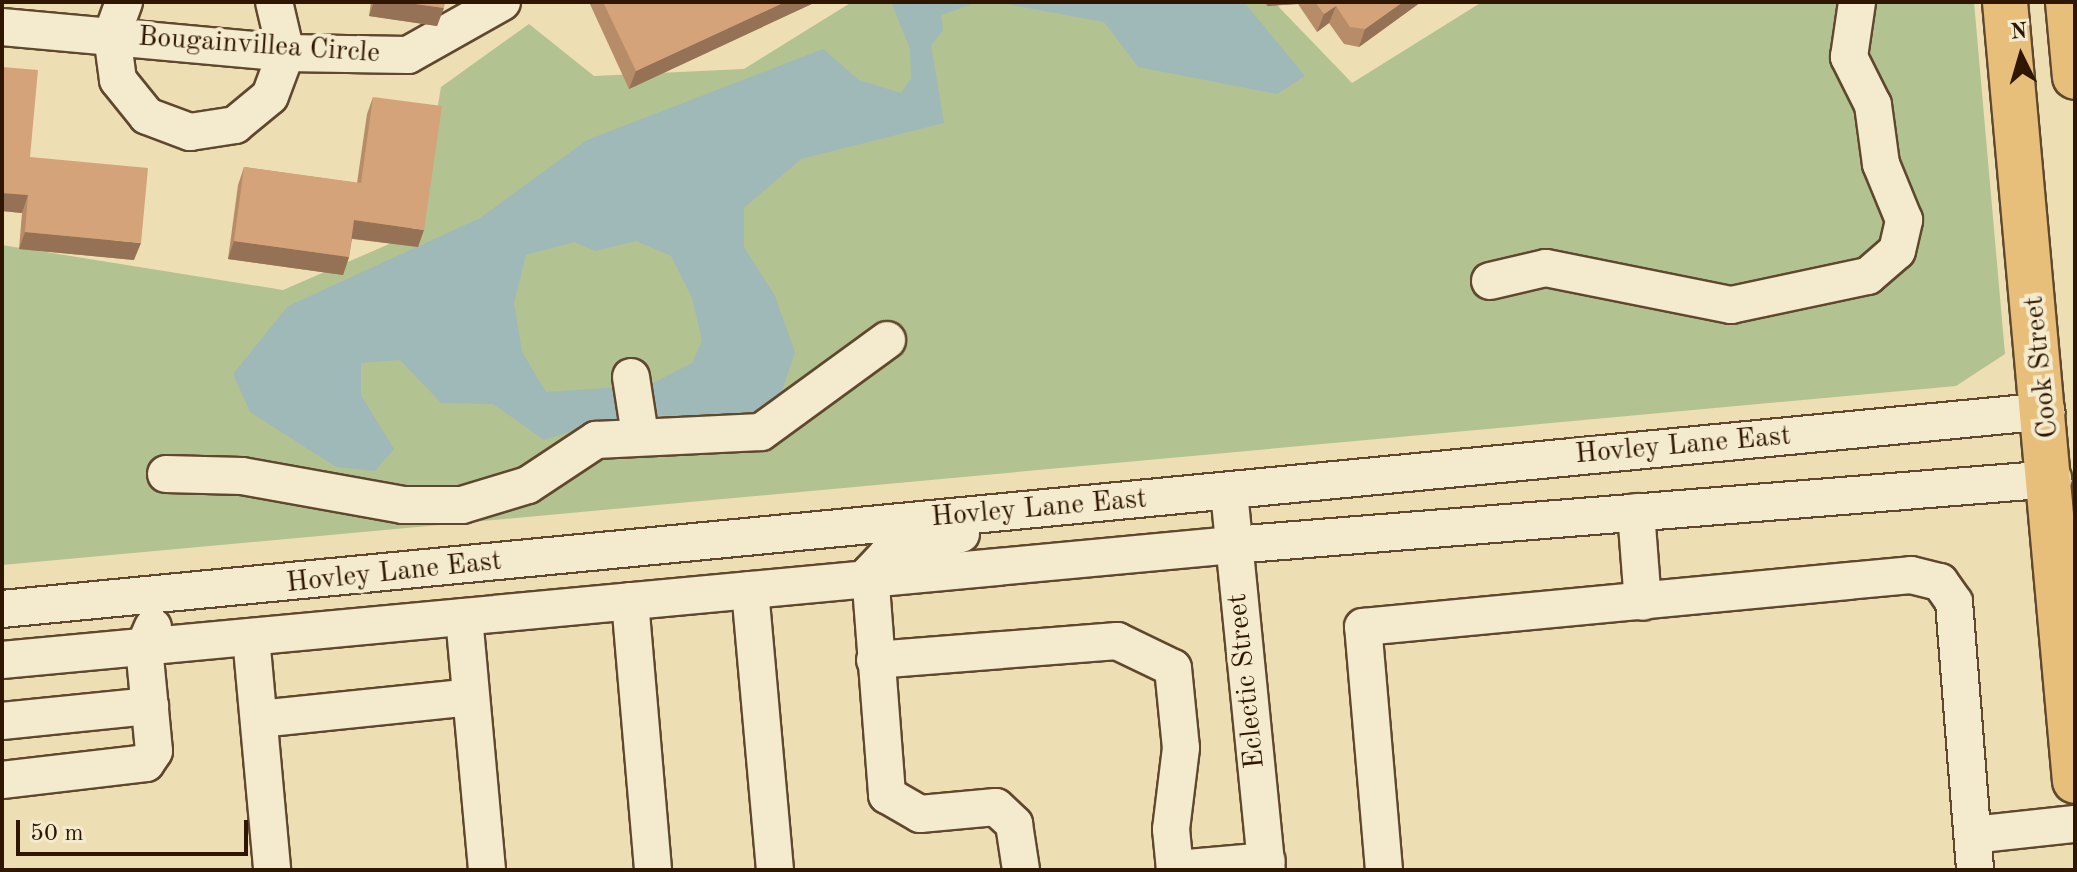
<!DOCTYPE html>
<html>
<head>
<meta charset="utf-8">
<style>
  body { margin:0 }
  #map { position:relative; width:2077px; height:872px; overflow:hidden; background:#eedeb4; font-family:"Old Standard TT",serif }
  div>[style] { position:absolute }
  [style*='--x'] { left:calc(var(--x)*1px); top:calc(var(--y)*1px); width:calc(var(--w)*1px); rotate:calc(var(--a)*1deg) }
  .green>* { inset:0; background:#b3c291 }
  .water>* { inset:0; background:#9fb9b8 }
  .roads { filter:drop-shadow(2px 0 #5f482d) drop-shadow(-2px 0 #5f482d) drop-shadow(0 2px #5f482d) drop-shadow(0 -2px #5f482d) }
  .minor>* { height:36px; margin:-18px; padding:0 18px; transform-origin:18px; border-radius:18px; background:#f4eace }
  .major>* { height:44px; margin:-22px; padding:0 22px; transform-origin:22px; border-radius:22px; background:#e7bf7a }
  .wall>* { inset:0; background:#b78c68 }
  .shaded-wall>* { inset:0; background:#957255 }
  .building>* { inset:0; background:#d5a379 }
  span { translate:-50% -50%; white-space:nowrap; text-align:center; line-height:1.15; -webkit-text-stroke:8px #f4eace; paint-order:stroke }
  .street-label { font-size:28px; color:#2f1600 }
  .frame { position:absolute; inset:0; border:4px solid #2f1600; pointer-events:none }
  .north { position:absolute; left:1981px; top:16px; width:80px; height:80px; -webkit-text-stroke:6px #f4eace; paint-order:stroke; rotate:355deg; font-size:22px; font-weight:700; line-height:32px; text-align:center; color:#2f1600 }
  .north::after { content:''; display:block; margin:auto; width:28px; height:36px; background:#2f1600; clip-path:polygon(50% 0,100% 100%,50% 72%,0 100%) }
  .scale { position:absolute; left:16px; top:820px; width:232px; height:36px; box-sizing:border-box; border:4px solid #2f1600; border-top:0; padding-left:10px; font-size:24px; line-height:28px; white-space:nowrap; color:#2f1600; -webkit-text-stroke:6px #f4eace; paint-order:stroke }
</style>
</head>
<body>
<div id="map">
  <div class="green">
    <div style="clip-path:polygon(852px 2px,1274px 2px,1352px 83px,1482px 2px,1974px 2px,2005px 354px,1956px 386px,2px 565px,2px 245px,283px 290px,417px 232px,441px 87px,529px 24px,594px 76px,744px 69px)"></div>
  </div>
  <div class="water">
    <div style="clip-path:polygon(evenodd,891px 2px,978px 2px,941px 15px,943px 30px,931px 45px,944px 123px,801px 159px,744px 208px,744px 247px,775px 296px,795px 352px,780px 397px,739px 421px,664px 415px,600px 422px,544px 440px,493px 404px,441px 403px,400px 360px,361px 363px,361px 395px,394px 449px,375px 471px,336px 467px,250px 412px,233px 374px,288px 306px,480px 218px,587px 140px,823px 49px,859px 80px,901px 93px,911px 78px,910px 49px,891px 2px,636px 241px,671px 256px,692px 298px,702px 341px,692px 363px,649px 385px,546px 392px,522px 352px,514px 303px,526px 255px,574px 242px,595px 251px,636px 241px)"></div>
    <div style="clip-path:polygon(996px 2px,1244px 2px,1305px 76px,1277px 94px,1138px 67px,1104px 22px)"></div>
  </div>
  <div class="roads">
    <div class="minor">
      <div style="--x:124;--y:2;--w:35;--a:110"></div>
      <div style="--x:112;--y:35;--w:45;--a:82.4"></div>
      <div style="--x:118;--y:80;--w:46;--a:51.1"></div>
      <div style="--x:147;--y:116;--w:46;--a:20.4"></div>
      <div style="--x:190;--y:132;--w:46;--a:-8.8"></div>
      <div style="--x:235;--y:125;--w:45;--a:-39.6"></div>
      <div style="--x:270;--y:96;--w:46;--a:-69.6"></div>
      <div style="--x:286;--y:53;--w:52;--a:-103.2"></div>
      <div style="--x:2;--y:27;--w:285;--a:5.2"></div>
      <div style="--x:286;--y:53;--w:122;--a:0.9"></div>
      <div style="--x:408;--y:55;--w:108;--a:-29.4"></div>
      <div style="--x:1490;--y:281;--w:57;--a:-13.1"></div>
      <div style="--x:1546;--y:268;--w:189;--a:11.3"></div>
      <div style="--x:1731;--y:305;--w:140;--a:-12"></div>
      <div style="--x:1868;--y:276;--w:38;--a:-41"></div>
      <div style="--x:1897;--y:251;--w:32;--a:-77"></div>
      <div style="--x:1904;--y:220;--w:61;--a:-112.3"></div>
      <div style="--x:1881;--y:164;--w:60;--a:-97.7"></div>
      <div style="--x:1873;--y:105;--w:54;--a:-116.6"></div>
      <div style="--x:1849;--y:57;--w:56;--a:-81.7"></div>
      <div style="--x:631;--y:377;--w:59;--a:81.2"></div>
      <div style="--x:166;--y:474;--w:76;--a:1.5"></div>
      <div style="--x:242;--y:476;--w:164;--a:10.2"></div>
      <div style="--x:403;--y:505;--w:59;--a:0"></div>
      <div style="--x:462;--y:505;--w:69;--a:-16.9"></div>
      <div style="--x:528;--y:485;--w:82;--a:-33.5"></div>
      <div style="--x:596;--y:440;--w:165;--a:-2.8"></div>
      <div style="--x:761;--y:432;--w:156;--a:-36.1"></div>
      <div style="--x:1229;--y:492;--w:380;--a:84.3"></div>
      <div style="--x:1636;--y:512;--w:90;--a:85.6"></div>
      <div style="--x:961;--y:534;--w:78;--a:163.7"></div>
      <div style="--x:886;--y:556;--w:23;--a:133"></div>
      <div style="--x:870;--y:573;--w:223;--a:85.6"></div>
      <div style="--x:887;--y:795;--w:38;--a:30"></div>
      <div style="--x:920;--y:814;--w:76;--a:-5.3"></div>
      <div style="--x:996;--y:807;--w:25;--a:43"></div>
      <div style="--x:1014;--y:824;--w:47;--a:81.3"></div>
      <div style="--x:750;--y:590;--w:281;--a:84.9"></div>
      <div style="--x:630;--y:601;--w:270;--a:85.1"></div>
      <div style="--x:2;--y:609;--w:2054;--a:-5.53"></div>
      <div style="--x:464;--y:617;--w:254;--a:84.8"></div>
      <div style="--x:251;--y:637;--w:234;--a:84.8"></div>
      <div style="--x:2;--y:660;--w:1236;--a:-5.34"></div>
      <div style="--x:1233;--y:545;--w:823;--a:-4.6"></div>
      <div style="--x:875;--y:660;--w:243;--a:-4.5"></div>
      <div style="--x:1117;--y:641;--w:62;--a:25.7"></div>
      <div style="--x:1173;--y:668;--w:80;--a:84.3"></div>
      <div style="--x:1181;--y:748;--w:82;--a:97"></div>
      <div style="--x:1171;--y:829;--w:41;--a:84.4"></div>
      <div style="--x:259;--y:719;--w:213;--a:-5.9"></div>
      <div style="--x:2;--y:721;--w:149;--a:-5.8"></div>
      <div style="--x:2;--y:780;--w:145;--a:-6.7"></div>
      <div style="--x:146;--y:763;--w:14;--a:-56"></div>
      <div style="--x:154;--y:751;--w:104;--a:-95.5"></div>
      <div style="--x:144;--y:647;--w:22;--a:-66"></div>
      <div style="--x:1973;--y:835;--w:103;--a:-6.2"></div>
      <div style="--x:1175;--y:869;--w:92;--a:-5"></div>
      <div style="--x:1384;--y:870;--w:244;--a:-94.9"></div>
      <div style="--x:1363;--y:627;--w:550;--a:-5.42"></div>
      <div style="--x:1911;--y:575;--w:30;--a:14"></div>
      <div style="--x:1940;--y:582;--w:24;--a:55"></div>
      <div style="--x:1954;--y:602;--w:269;--a:85.5"></div>
    </div>
    <div class="major">
      <div style="--x:2005;--y:2;--w:782;--a:84.87"></div>
      <div style="--x:2068;--y:2;--w:75;--a:84.7"></div>
    </div>
  </div>
  <div class="wall">
    <div style="clip-path:polygon(371px 2px,445px 2px,437px 26px,369px 16px)"></div>
    <div style="clip-path:polygon(589px 2px,816px 2px,629px 89px)"></div>
    <div style="clip-path:polygon(1264px 2px,1421px 2px,1359px 47px,1344px 44px,1329px 23px,1317px 32px,1298px 4px,1267px 6px)"></div>
    <div style="clip-path:polygon(2px 67px,30px 157px,134px 260px,19px 249px,22px 213px,2px 211px)"></div>
    <div style="clip-path:polygon(373px 97px,418px 247px,352px 239px,349px 257px,343px 275px,228px 259px,238px 185px,244px 167px,357px 183px,367px 114px)"></div>
  </div>
  <div class="shaded-wall">
    <div style="clip-path:polygon(374px 2px,401px 2px,444px 8px,437px 26px,369px 16px)"></div>
    <div style="clip-path:polygon(785px 2px,816px 2px,629px 89px,636px 71px)"></div>
    <div style="clip-path:polygon(1269px 2px,1299px 2px,1298px 4px,1267px 6px)"></div>
    <div style="clip-path:polygon(1403px 2px,1421px 2px,1359px 47px,1365px 29px)"></div>
    <div style="clip-path:polygon(1336px 6px,1329px 23px,1317px 32px,1324px 14px)"></div>
    <div style="clip-path:polygon(2px 193px,28px 195px,22px 213px,2px 211px)"></div>
    <div style="clip-path:polygon(354px 220px,424px 230px,418px 247px,348px 238px)"></div>
    <div style="clip-path:polygon(25px 232px,141px 243px,134px 260px,19px 249px)"></div>
    <div style="clip-path:polygon(234px 241px,349px 257px,343px 275px,228px 259px)"></div>
  </div>
  <div class="building">
    <div style="clip-path:polygon(401px 2px,445px 2px,444px 8px)"></div>
    <div style="clip-path:polygon(603px 2px,785px 2px,636px 71px)"></div>
    <div style="clip-path:polygon(1315px 2px,1403px 2px,1365px 29px,1350px 27px,1336px 6px,1324px 14px)"></div>
    <div style="clip-path:polygon(2px 67px,38px 70px,30px 157px,148px 168px,141px 243px,25px 232px,28px 195px,2px 193px)"></div>
    <div style="clip-path:polygon(373px 97px,442px 106px,424px 230px,354px 220px,349px 257px,234px 241px,244px 167px,361px 183px)"></div>
  </div>
  <div class="street-label">
    <span style="left:259px;top:46px;rotate:4deg">Bougainvillea Circle</span>
    <span style="left:2042px;top:367px;rotate:-96deg">Cook Street</span>
    <span style="left:1683px;top:446px;rotate:-5deg">Hovley Lane East</span>
    <span style="left:1039px;top:509px;rotate:-5deg">Hovley Lane East</span>
    <span style="left:394px;top:573px;rotate:-6deg">Hovley Lane East</span>
    <span style="left:1247px;top:681px;rotate:-96deg">Eclectic Street</span>
  </div>
  <div class="frame"></div>
  <div class="north">N</div>
  <div class="scale">50 m</div>
</div>
</body>
</html>
